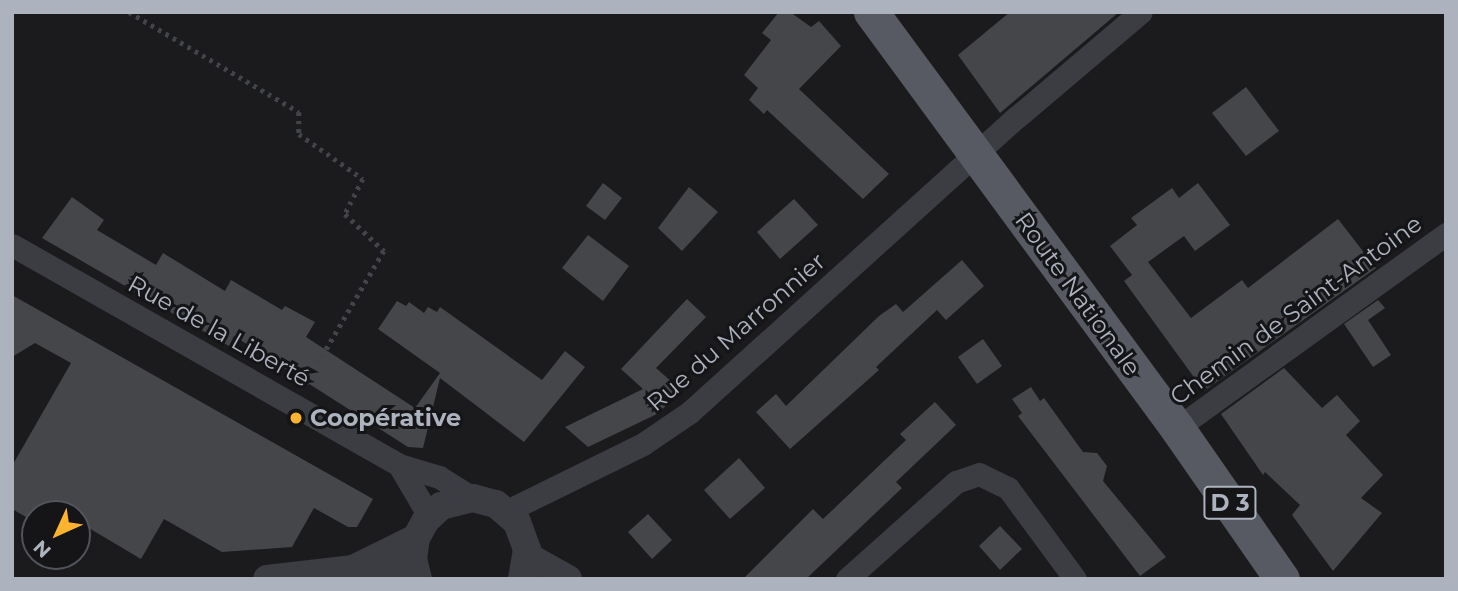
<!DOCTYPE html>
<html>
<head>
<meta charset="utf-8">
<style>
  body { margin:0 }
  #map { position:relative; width:1458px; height:591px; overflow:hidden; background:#1b1b1d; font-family:Montserrat,sans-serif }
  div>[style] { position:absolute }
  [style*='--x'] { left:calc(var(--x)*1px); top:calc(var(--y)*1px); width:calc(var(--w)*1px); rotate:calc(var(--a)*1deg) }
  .building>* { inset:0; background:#44464a }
  .path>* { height:4.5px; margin-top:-2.25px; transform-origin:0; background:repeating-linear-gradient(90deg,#41444a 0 3.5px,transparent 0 8.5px) }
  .minor>* { height:23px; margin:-11.5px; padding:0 11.5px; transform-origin:11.5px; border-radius:11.5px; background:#3b3d43 }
  .tertiary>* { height:28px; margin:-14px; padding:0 14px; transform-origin:14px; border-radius:14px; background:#3b3d43 }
  .primary>* { height:35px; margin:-17.5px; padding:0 17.5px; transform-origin:17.5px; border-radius:17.5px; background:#575a62 }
  .dots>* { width:19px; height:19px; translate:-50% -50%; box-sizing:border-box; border:4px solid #151518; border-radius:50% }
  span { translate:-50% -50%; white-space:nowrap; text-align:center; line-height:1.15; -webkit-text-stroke:6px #151518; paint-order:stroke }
  .shield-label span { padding:2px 5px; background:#151518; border:2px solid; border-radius:5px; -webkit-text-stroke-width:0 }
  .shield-label { font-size:23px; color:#acb2be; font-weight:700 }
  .street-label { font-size:24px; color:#acb2be }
  .poi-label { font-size:24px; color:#acb2be; font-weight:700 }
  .left { translate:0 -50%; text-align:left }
  .frame { position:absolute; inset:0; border:14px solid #acb2be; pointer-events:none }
  .north { position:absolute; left:21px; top:500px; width:70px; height:70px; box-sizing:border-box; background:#151518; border:2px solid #51545a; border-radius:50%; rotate:225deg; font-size:19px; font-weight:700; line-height:28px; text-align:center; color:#acb2be }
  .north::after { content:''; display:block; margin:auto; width:24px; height:32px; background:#ffb431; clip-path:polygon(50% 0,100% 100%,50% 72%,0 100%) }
</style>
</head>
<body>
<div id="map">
  <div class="building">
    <div style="clip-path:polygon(779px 12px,790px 12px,811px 27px,819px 21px,841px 46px,799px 89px,889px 174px,863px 199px,767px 110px,764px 114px,749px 100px,758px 88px,744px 75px,771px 40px,762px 33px)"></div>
    <div style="clip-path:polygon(1010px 12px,1119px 12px,1000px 113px,958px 55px)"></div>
    <div style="clip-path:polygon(1246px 87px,1279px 131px,1246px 156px,1212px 113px)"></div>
    <div style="clip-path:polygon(603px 183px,622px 198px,605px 220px,586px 206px)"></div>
    <div style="clip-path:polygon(1198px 183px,1230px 225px,1195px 251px,1184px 236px,1148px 262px,1191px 318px,1242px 280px,1248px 288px,1338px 219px,1376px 268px,1204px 391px,1124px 281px,1132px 275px,1110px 246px,1137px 225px,1131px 218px,1172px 188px,1179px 198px)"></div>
    <div style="clip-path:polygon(689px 187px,718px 212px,682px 251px,658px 228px)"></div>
    <div style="clip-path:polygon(72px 197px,104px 220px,97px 230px,156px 265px,163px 253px,225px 291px,231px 280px,282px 310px,285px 306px,315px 322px,306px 337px,415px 408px,440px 373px,378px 329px,397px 301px,406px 306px,409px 302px,424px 313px,428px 307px,437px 312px,440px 307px,542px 380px,565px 351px,585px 367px,524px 442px,440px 378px,423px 448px,408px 447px,234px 336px,229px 346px,42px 238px)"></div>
    <div style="clip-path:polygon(794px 199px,818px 225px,780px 259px,757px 232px)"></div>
    <div style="clip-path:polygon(588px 235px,629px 266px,603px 301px,562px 268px)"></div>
    <div style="clip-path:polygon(962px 260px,984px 286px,946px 320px,937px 310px,876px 367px,879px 370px,790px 449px,756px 412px,776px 394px,786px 406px,879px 316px,896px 304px,903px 312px)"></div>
    <div style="clip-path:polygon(12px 295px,373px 499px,357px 527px,348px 527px,314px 508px,292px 547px,222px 552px,164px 519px,141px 559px,77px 521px,77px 514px,35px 514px,35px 522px,12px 509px,12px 466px,71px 363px,35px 343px,12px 357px)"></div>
    <div style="clip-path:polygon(687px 299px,706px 317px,656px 368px,682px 391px,657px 414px,588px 447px,565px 427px,643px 389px,621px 369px)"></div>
    <div style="clip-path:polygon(1378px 300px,1385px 308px,1368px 320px,1391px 355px,1373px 367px,1344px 324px)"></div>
    <div style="clip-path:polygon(983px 339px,1002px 366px,977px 384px,958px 357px)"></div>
    <div style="clip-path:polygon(1284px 368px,1322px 408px,1337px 395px,1360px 421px,1346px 435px,1383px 475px,1361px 498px,1382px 513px,1333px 571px,1292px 515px,1300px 505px,1265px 472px,1263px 475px,1221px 414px)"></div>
    <div style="clip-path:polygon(1031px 387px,1040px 401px,1044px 398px,1083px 452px,1097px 453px,1107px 466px,1103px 481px,1166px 557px,1140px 576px,1018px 416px,1022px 413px,1012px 399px)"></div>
    <div style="clip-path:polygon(935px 402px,956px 425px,896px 482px,902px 488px,806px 579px,743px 579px,813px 509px,823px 519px,906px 440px,900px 434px)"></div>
    <div style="clip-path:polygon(739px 458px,765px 488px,730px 519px,704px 490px)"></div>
    <div style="clip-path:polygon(648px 514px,672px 540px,652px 559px,628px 532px)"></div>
    <div style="clip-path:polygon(1000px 526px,1022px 549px,1000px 570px,979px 546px)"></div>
  </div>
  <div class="path">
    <div style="--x:129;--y:12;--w:197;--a:30.5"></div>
    <div style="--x:299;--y:112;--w:22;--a:90"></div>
    <div style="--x:299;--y:134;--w:78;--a:35.1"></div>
    <div style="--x:363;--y:179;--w:39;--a:117"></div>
    <div style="--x:345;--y:214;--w:54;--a:43.5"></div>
    <div style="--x:384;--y:251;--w:154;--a:120.4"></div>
  </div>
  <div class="minor">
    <div style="--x:12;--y:245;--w:445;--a:29.6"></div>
    <div style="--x:399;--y:465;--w:42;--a:16.7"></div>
    <div style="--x:439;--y:477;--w:40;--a:32"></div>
    <div style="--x:1177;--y:428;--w:332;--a:-35.8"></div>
    <div style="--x:399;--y:465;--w:59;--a:59.5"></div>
    <div style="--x:507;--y:511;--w:152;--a:-26.2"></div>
    <div style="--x:643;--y:444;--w:57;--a:-34.2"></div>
    <div style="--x:690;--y:412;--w:440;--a:-42.1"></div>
    <div style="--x:1017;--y:117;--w:162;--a:-40.3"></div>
    <div style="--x:847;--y:579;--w:146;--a:-41.7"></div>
    <div style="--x:956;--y:482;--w:24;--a:-19"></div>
    <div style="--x:979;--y:474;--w:32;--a:26"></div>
    <div style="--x:1008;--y:488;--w:113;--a:53.6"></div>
  </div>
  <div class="tertiary">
    <div style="--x:527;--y:556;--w:47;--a:29.3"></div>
    <div style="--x:353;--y:569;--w:70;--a:-26.2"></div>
    <div style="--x:267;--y:579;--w:87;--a:-6.6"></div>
    <div style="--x:353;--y:569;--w:64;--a:9"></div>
    <div style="--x:418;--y:579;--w:21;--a:-104"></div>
    <div style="--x:413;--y:559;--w:21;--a:-82"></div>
    <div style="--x:416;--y:538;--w:21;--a:-61"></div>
    <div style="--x:426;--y:520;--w:21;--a:-43"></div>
    <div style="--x:441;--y:506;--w:33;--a:-14"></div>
    <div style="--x:473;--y:498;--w:24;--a:15"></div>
    <div style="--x:496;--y:504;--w:28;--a:41"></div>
    <div style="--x:517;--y:522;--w:30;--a:70"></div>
    <div style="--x:527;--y:550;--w:29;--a:100"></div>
  </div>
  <div class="primary">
    <div style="--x:871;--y:12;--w:516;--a:53.66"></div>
    <div style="--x:1177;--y:428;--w:184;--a:55.2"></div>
  </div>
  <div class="dots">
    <div style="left:296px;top:418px;background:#ffb431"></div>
  </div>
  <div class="shield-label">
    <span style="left:1230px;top:503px">D 3</span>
  </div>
  <div class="street-label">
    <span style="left:1078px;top:294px;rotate:54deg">Route Nationale</span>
    <span style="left:1296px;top:310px;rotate:-36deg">Chemin de Saint-Antoine</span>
    <span style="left:219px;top:331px;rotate:29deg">Rue de la Liberté</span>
    <span style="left:736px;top:332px;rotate:-41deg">Rue du Marronnier</span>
  </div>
  <div class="poi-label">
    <span class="left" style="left:310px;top:418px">Coopérative</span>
  </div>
  <div class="frame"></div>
  <div class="north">N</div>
</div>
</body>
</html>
